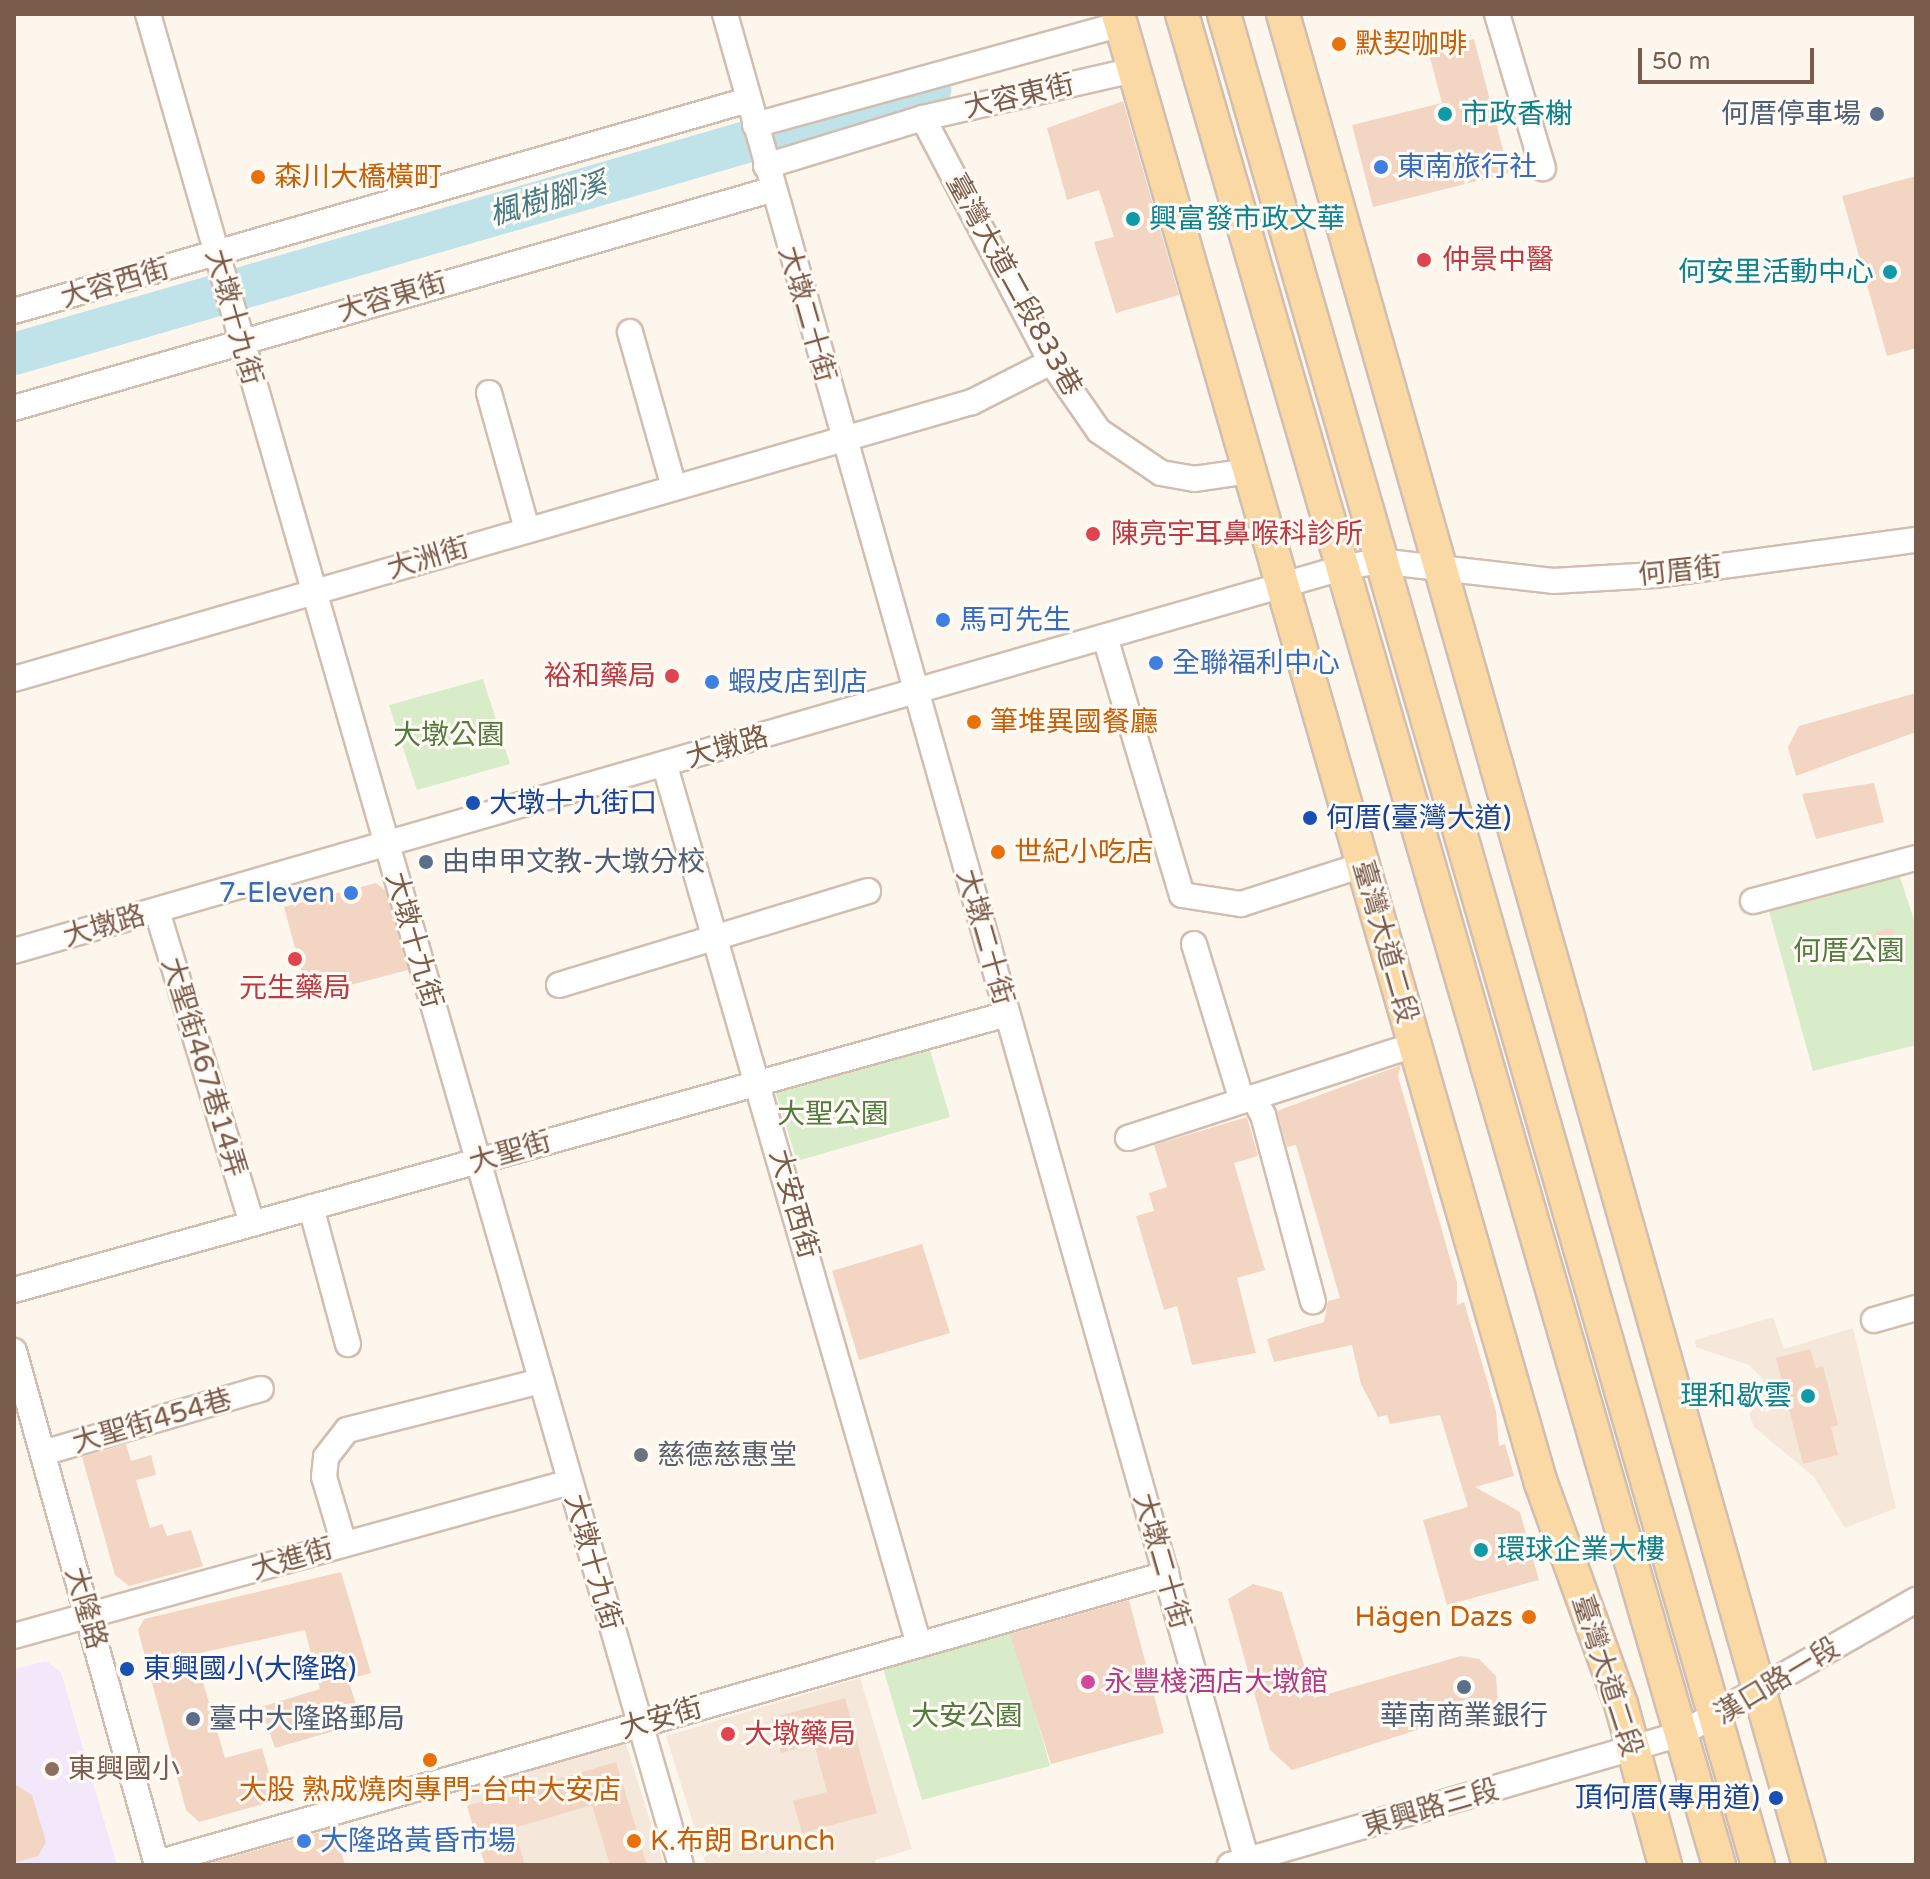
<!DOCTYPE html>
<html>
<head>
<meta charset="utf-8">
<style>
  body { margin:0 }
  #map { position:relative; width:1930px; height:1879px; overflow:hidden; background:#fdf6ec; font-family:"Varela Round","Noto Sans TC",sans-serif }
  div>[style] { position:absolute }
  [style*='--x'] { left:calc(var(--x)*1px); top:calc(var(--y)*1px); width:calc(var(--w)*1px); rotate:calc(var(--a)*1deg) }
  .residential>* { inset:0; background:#f5e8da }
  .education>* { inset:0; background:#f3e8fa }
  .green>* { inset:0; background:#d8ecc9 }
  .river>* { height:42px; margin:-21px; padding:0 21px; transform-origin:21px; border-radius:21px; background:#bfe3e8 }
  .building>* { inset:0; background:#f3d5c3 }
  .roads { filter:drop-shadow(2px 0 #d1beb0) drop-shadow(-2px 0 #d1beb0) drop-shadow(0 2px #d1beb0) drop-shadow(0 -2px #d1beb0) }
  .minor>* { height:24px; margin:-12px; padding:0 12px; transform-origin:12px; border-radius:12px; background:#fff }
  .major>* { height:32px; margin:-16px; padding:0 16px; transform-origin:16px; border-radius:16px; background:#fbd9a5 }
  .dots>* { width:22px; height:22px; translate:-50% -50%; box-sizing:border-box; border:4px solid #fffaf3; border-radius:50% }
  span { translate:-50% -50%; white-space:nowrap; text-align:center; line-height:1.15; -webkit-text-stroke:6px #fffaf3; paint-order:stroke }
  .food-label { font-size:28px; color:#c56008 }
  .left { translate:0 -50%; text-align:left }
  .right { translate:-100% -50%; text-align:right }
  .street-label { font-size:28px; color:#7a5c4d }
  .culture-label { font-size:28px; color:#0d838f }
  .service-label { font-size:28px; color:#4e5e75 }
  .shop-label { font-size:28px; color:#366cbe }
  .health-label { font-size:28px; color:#be3a42 }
  .park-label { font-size:28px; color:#537a41 }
  .transit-label { font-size:28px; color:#164399 }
  .worship-label { font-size:28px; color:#5b616d }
  .hotel-label { font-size:28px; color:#b23c85 }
  .education-label { font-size:28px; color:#785e54 }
  .water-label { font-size:30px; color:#437c86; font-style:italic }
  .frame { position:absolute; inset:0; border:16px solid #7a5c4d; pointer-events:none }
  .scale { position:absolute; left:1638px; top:48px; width:176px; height:36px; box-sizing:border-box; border:4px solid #7a5c4d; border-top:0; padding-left:10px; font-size:24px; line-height:28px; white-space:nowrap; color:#7a5c4d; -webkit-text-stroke:6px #fffaf3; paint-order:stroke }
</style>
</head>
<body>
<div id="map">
  <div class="residential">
    <div style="clip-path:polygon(1773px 1317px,1784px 1349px,1853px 1328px,1896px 1508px,1845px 1528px,1814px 1477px,1754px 1427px,1749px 1414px,1763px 1397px,1763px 1379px,1749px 1365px,1696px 1347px,1695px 1340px)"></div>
    <div style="clip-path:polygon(860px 1678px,912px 1849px,875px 1860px,876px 1865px,706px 1865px,666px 1736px)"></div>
    <div style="clip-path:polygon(624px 1738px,664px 1865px,487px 1865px,463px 1787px)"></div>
  </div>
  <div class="education">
    <div style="clip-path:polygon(46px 1661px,61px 1672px,117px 1865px,14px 1865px,14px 1669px)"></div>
  </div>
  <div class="green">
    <div style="clip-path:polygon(483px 679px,510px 764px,417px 790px,389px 705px)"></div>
    <div style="clip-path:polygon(1899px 874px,1916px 926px,1916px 1045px,1813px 1071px,1767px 904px)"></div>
    <div style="clip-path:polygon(930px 1050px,950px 1117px,797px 1161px,776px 1093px)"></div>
    <div style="clip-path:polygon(1012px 1631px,1050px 1766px,922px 1800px,882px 1665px)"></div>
  </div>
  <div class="river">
    <div style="--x:14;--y:354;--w:954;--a:-16.14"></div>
  </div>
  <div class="building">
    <div style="clip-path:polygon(1474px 39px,1509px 173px,1373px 207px,1352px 125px,1442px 103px,1428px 50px)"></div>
    <div style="clip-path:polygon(1123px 101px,1179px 295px,1116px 313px,1094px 242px,1114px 237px,1099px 190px,1067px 200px,1047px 128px)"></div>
    <div style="clip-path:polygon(1916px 176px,1916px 348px,1887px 356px,1842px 196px)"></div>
    <div style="clip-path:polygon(1916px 693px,1916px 732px,1796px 776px,1788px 747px,1799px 726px)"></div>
    <div style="clip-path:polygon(1874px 783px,1884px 822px,1816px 839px,1802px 794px)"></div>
    <div style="clip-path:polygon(376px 883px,385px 890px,408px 970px,308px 996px,284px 907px)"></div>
    <div style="clip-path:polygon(1893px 928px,1897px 947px,1879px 951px,1875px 932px)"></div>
    <div style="clip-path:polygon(1401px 1065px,1398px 1076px,1457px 1283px,1457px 1305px,1464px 1302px,1496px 1411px,1499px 1446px,1505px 1444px,1514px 1476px,1475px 1487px,1520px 1512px,1539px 1580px,1447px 1605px,1423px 1520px,1468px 1507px,1440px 1415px,1390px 1424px,1387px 1415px,1378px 1417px,1361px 1384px,1352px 1345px,1274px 1362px,1267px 1339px,1324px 1322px,1328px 1301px,1340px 1298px,1296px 1145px,1287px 1147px,1277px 1111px)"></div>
    <div style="clip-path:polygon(1247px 1117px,1258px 1156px,1234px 1163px,1265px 1270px,1237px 1278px,1256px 1353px,1192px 1365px,1177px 1306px,1164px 1310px,1136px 1216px,1154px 1211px,1149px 1193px,1167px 1187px,1154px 1145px)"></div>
    <div style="clip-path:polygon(922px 1244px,950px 1333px,859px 1360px,832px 1271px)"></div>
    <div style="clip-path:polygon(1810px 1349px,1816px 1368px,1823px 1366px,1838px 1425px,1831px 1427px,1838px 1455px,1803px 1464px,1776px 1358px)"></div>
    <div style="clip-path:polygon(126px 1444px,131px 1461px,151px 1455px,156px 1475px,136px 1480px,150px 1528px,162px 1524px,167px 1536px,191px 1530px,203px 1566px,129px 1586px,115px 1575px,82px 1457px)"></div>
    <div style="clip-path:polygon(341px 1572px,371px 1673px,348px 1679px,362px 1723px,275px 1748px,261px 1707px,320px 1689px,305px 1630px,195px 1654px,225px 1758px,262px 1748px,277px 1800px,199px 1822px,186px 1810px,138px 1630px,144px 1619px)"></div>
    <div style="clip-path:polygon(1253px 1584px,1282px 1592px,1314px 1698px,1461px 1656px,1479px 1659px,1496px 1676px,1498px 1704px,1292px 1770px,1270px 1750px,1228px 1599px)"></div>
    <div style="clip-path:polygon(1129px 1600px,1164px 1733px,1051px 1764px,1010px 1634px)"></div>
    <div style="clip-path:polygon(845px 1698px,877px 1813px,802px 1833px,793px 1801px,827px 1792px,814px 1744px,781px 1753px,771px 1718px)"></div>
    <div style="clip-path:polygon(616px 1762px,647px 1865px,610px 1865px,592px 1805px,514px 1828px,525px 1865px,485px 1865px,467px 1806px)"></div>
    <div style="clip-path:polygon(14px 1784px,32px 1795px,46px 1842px,38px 1856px,14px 1863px)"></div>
    <div style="clip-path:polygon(334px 1828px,345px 1865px,207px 1865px,207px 1864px)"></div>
  </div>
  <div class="roads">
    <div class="minor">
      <div style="--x:148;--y:14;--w:1926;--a:73.94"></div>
      <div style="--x:725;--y:14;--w:1923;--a:74.22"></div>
      <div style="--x:1497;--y:14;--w:161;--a:73.4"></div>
      <div style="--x:923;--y:118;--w:276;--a:62.3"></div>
      <div style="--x:1051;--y:362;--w:84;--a:55.2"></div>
      <div style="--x:1099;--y:431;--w:75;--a:34.1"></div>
      <div style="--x:1161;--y:473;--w:34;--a:10"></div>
      <div style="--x:1194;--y:479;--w:57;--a:-8.1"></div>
      <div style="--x:755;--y:125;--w:380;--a:-15.4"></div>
      <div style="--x:766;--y:166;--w:164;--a:-17"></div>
      <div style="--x:923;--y:118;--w:216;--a:-12.8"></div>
      <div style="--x:14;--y:311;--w:764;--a:-16.04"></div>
      <div style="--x:630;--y:332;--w:161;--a:74.2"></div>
      <div style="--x:489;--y:393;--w:141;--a:74.4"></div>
      <div style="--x:14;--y:408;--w:788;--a:-16.07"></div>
      <div style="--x:1105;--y:637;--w:269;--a:73.4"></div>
      <div style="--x:1182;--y:895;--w:60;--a:8.7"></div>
      <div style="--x:1241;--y:904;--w:128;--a:-17.7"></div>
      <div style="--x:14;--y:679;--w:997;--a:-16.13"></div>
      <div style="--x:972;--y:402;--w:89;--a:-26.9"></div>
      <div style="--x:665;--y:766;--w:915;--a:73.88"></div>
      <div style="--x:1753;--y:901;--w:169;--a:-14.8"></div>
      <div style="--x:157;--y:911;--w:327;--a:73.1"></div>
      <div style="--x:1194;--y:944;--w:164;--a:73"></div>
      <div style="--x:14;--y:951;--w:1382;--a:-16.09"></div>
      <div style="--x:1342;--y:568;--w:37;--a:-11"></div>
      <div style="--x:1378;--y:561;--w:176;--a:6.5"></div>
      <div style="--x:1553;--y:581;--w:103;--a:-3.3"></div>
      <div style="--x:1656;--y:575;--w:262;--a:-7.7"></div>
      <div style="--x:559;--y:985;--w:323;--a:-16.9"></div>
      <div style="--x:1253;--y:1097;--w:21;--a:61"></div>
      <div style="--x:1263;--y:1115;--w:193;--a:75"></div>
      <div style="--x:1128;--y:1138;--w:302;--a:-18"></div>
      <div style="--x:311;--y:1207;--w:142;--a:74.9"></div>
      <div style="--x:14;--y:1290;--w:1031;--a:-15.53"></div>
      <div style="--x:1874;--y:1320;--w:44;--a:-15.9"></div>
      <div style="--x:14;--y:1351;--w:534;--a:74.45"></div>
      <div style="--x:43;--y:1453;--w:227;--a:-16.4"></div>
      <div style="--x:344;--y:1544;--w:70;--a:-106.6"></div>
      <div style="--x:324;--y:1477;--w:20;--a:-84"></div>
      <div style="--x:326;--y:1457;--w:34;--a:-52"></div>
      <div style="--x:347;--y:1430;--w:200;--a:-14.2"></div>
      <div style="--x:14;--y:1636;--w:577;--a:-15.48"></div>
      <div style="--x:157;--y:1863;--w:1050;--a:-15.98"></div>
      <div style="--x:1230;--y:1865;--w:470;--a:-16.2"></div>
      <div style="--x:1681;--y:1734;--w:271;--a:-29.7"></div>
    </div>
    <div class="major">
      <div style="--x:1118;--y:14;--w:1529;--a:73.94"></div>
      <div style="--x:1541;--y:1483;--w:235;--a:70.1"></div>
      <div style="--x:1621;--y:1704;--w:167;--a:74.7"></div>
      <div style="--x:1182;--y:14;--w:1927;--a:73.82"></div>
      <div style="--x:1224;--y:14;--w:1926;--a:73.91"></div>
      <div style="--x:1283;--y:14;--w:1924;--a:74.14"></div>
    </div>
  </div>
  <div class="dots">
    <div style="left:1339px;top:44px;background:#e8710a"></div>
    <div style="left:1445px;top:114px;background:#0f9aa8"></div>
    <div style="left:1877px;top:114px;background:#5c6f8a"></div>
    <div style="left:1381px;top:167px;background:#3f7fe0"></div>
    <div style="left:258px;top:177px;background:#e8710a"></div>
    <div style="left:1133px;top:219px;background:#0f9aa8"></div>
    <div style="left:1424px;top:260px;background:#e0444e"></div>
    <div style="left:1890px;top:272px;background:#0f9aa8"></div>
    <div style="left:1093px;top:534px;background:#e0444e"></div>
    <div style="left:943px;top:620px;background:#3f7fe0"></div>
    <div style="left:1156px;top:663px;background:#3f7fe0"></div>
    <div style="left:672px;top:676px;background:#e0444e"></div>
    <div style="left:712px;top:682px;background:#3f7fe0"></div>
    <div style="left:974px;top:722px;background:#e8710a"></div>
    <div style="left:473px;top:803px;background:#1a4fb4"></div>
    <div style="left:1310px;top:818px;background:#1a4fb4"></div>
    <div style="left:998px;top:852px;background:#e8710a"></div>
    <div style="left:426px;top:862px;background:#5c6f8a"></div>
    <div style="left:351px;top:893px;background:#3f7fe0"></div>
    <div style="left:295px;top:959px;background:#e0444e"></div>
    <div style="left:1808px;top:1396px;background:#0f9aa8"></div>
    <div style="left:641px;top:1455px;background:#6b7280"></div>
    <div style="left:1481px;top:1550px;background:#0f9aa8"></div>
    <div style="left:1529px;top:1617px;background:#e8710a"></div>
    <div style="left:127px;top:1669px;background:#1a4fb4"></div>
    <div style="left:1088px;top:1682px;background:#d1479c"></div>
    <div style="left:1464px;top:1687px;background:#5c6f8a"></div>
    <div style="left:193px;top:1719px;background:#5c6f8a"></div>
    <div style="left:728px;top:1734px;background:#e0444e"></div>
    <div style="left:430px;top:1760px;background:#e8710a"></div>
    <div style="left:52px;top:1769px;background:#8d6e63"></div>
    <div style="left:1776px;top:1798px;background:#1a4fb4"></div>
    <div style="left:304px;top:1841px;background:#3f7fe0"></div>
    <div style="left:634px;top:1841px;background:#e8710a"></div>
  </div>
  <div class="food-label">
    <span class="left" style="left:1355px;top:44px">默契咖啡</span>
    <span class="left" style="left:274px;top:177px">森川大橋橫町</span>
    <span class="left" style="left:990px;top:722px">筆堆異國餐廳</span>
    <span class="left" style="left:1014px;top:852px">世紀小吃店</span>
    <span class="right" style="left:1513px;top:1617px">Hägen Dazs</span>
    <span style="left:430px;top:1790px">大股 熟成燒肉專門-台中大安店</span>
    <span class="left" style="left:650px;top:1841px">K.布朗 Brunch</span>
  </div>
  <div class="street-label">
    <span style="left:1019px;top:96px;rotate:-13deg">大容東街</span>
    <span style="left:115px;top:283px;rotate:-16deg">大容西街</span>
    <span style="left:1014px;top:285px;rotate:61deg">臺灣大道二段833巷</span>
    <span style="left:392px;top:297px;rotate:-16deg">大容東街</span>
    <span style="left:807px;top:314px;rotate:74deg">大墩二十街</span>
    <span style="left:234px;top:317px;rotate:74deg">大墩十九街</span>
    <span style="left:428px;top:558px;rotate:-16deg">大洲街</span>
    <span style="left:1680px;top:571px;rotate:-6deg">何厝街</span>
    <span style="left:727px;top:747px;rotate:-16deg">大墩路</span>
    <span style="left:104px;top:926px;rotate:-16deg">大墩路</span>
    <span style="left:985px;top:937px;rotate:74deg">大墩二十街</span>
    <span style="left:414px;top:940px;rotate:74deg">大墩十九街</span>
    <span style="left:1385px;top:942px;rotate:74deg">臺灣大道二段</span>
    <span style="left:204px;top:1067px;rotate:73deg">大聖街467巷14弄</span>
    <span style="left:510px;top:1152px;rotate:-16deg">大聖街</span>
    <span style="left:794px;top:1204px;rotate:74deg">大安西街</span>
    <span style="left:152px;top:1421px;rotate:-16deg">大聖街454巷</span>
    <span style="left:292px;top:1559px;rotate:-16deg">大進街</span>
    <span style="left:1162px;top:1561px;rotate:74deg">大墩二十街</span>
    <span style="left:593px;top:1562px;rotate:74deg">大墩十九街</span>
    <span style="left:86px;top:1608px;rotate:74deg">大隆路</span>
    <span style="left:1607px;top:1676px;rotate:72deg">臺灣大道二段</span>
    <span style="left:1777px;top:1681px;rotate:-31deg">漢口路一段</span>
    <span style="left:661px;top:1718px;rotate:-16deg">大安街</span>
    <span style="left:1431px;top:1808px;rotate:-16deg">東興路三段</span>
  </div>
  <div class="culture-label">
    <span class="left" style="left:1461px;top:114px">市政香榭</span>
    <span class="left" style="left:1149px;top:219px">興富發市政文華</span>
    <span class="right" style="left:1874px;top:272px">何安里活動中心</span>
    <span class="right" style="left:1792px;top:1396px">理和歇雲</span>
    <span class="left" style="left:1497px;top:1550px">環球企業大樓</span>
  </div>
  <div class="service-label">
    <span class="right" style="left:1861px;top:114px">何厝停車場</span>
    <span class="left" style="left:442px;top:862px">由申甲文教-大墩分校</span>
    <span style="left:1464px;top:1716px">華南商業銀行</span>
    <span class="left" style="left:209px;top:1719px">臺中大隆路郵局</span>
  </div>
  <div class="shop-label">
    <span class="left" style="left:1397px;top:167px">東南旅行社</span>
    <span class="left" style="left:959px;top:620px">馬可先生</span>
    <span class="left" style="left:1172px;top:663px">全聯福利中心</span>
    <span class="left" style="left:728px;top:682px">蝦皮店到店</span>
    <span class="right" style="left:335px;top:893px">7-Eleven</span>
    <span class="left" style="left:320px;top:1841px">大隆路黃昏市場</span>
  </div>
  <div class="health-label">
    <span class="left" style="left:1442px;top:260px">仲景中醫</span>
    <span class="left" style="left:1111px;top:534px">陳亮宇耳鼻喉科診所</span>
    <span class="right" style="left:656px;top:676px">裕和藥局</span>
    <span style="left:295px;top:988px">元生藥局</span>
    <span class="left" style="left:744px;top:1734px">大墩藥局</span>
  </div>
  <div class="park-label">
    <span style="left:449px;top:735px">大墩公園</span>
    <span style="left:1849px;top:951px">何厝公園</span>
    <span style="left:833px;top:1114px">大聖公園</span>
    <span style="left:967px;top:1716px">大安公園</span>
  </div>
  <div class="transit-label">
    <span class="left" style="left:489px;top:803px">大墩十九街口</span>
    <span class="left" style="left:1326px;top:818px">何厝(臺灣大道)</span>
    <span class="left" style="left:143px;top:1669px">東興國小(大隆路)</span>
    <span class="right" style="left:1760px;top:1798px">頂何厝(專用道)</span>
  </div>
  <div class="worship-label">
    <span class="left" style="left:657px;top:1455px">慈德慈惠堂</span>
  </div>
  <div class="hotel-label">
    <span class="left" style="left:1104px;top:1682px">永豐棧酒店大墩館</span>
  </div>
  <div class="education-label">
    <span class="left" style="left:68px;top:1769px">東興國小</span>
  </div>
  <div class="water-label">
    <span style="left:548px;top:200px;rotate:-16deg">楓樹腳溪</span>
  </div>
  <div class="frame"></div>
  <div class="scale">50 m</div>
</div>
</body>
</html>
